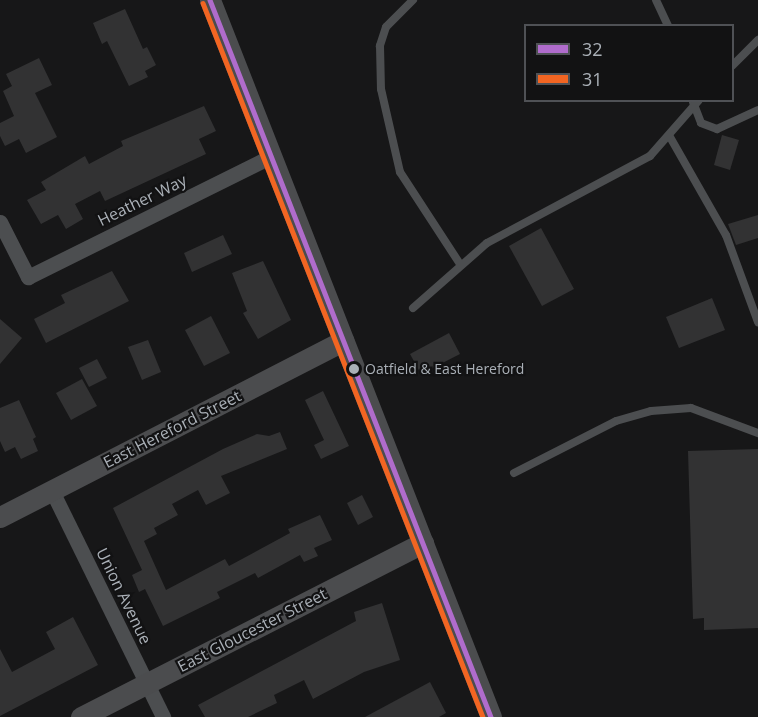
<!DOCTYPE html>
<html>
<head>
<meta charset="utf-8">
<style>
  body { margin:0 }
  #map { position:relative; width:758px; height:717px; overflow:hidden; background:#171718; font-family:"Open Sans",sans-serif }
  div>[style] { position:absolute }
  [style*='--x'] { left:calc(var(--x)*1px); top:calc(var(--y)*1px); width:calc(var(--w)*1px); rotate:calc(var(--a)*1deg) }
  .building>* { inset:0; background:#323233 }
  .lane>* { height:8px; margin:-4px; padding:0 4px; transform-origin:4px; border-radius:4px; background:#4c4e50 }
  .street>* { height:15px; margin:-7.5px; padding:0 7.5px; transform-origin:7.5px; border-radius:7.5px; background:#4c4e50 }
  .secondary>* { height:21px; margin:-10.5px; padding:0 10.5px; transform-origin:10.5px; border-radius:10.5px; background:#4b4c4e }
  .bus-1>* { height:4.5px; margin:-2.25px; padding:0 2.25px; transform-origin:2.25px; border-radius:2.25px; background:#b06ccc }
  .bus-2>* { height:4.5px; margin:-2.25px; padding:0 2.25px; transform-origin:2.25px; border-radius:2.25px; background:#f26522 }
  .dots>* { width:16px; height:16px; translate:-50% -50%; box-sizing:border-box; border:3px solid #121213; border-radius:50% }
  span { translate:-50% -50%; white-space:nowrap; text-align:center; line-height:1.15; -webkit-text-stroke:4.5px #121213; paint-order:stroke }
  .bus-label { font-size:14px; color:#aab0b7 }
  .left { translate:0 -50%; text-align:left }
  .street-label { font-size:16px; color:#aab0b7 }
  .legend { position:absolute; left:524px; top:24px; width:210px; height:78px; box-sizing:border-box; background:#121213; border:2px solid #4f5155; margin:0; padding:8px 10px; list-style:none; font-size:18px; color:#aab0b7 }
  .legend li { display:flex; align-items:center; gap:12px; height:30px }
  .legend b { width:30px; border:2px solid #4f5155 }
</style>
</head>
<body>
<div id="map">
  <div class="building">
    <div style="clip-path:polygon(125px 9px,143px 49px,147px 47px,156px 65px,145px 71px,148px 77px,129px 86px,107px 41px,102px 44px,93px 23px)"></div>
    <div style="clip-path:polygon(39px 58px,52px 85px,35px 93px,57px 137px,26px 153px,19px 139px,5px 146px,0 136px,0 123px,14px 116px,3px 91px,12px 86px,6px 74px)"></div>
    <div style="clip-path:polygon(204px 106px,216px 131px,199px 139px,206px 154px,105px 201px,100px 191px,75px 204px,83px 219px,66px 229px,58px 215px,41px 224px,27px 200px,46px 190px,41px 182px,85px 156px,89px 164px,123px 146px,121px 141px)"></div>
    <div style="clip-path:polygon(722px 135px,739px 140px,730px 170px,714px 165px)"></div>
    <div style="clip-path:polygon(758px 215px,758px 238px,736px 245px,728px 224px)"></div>
    <div style="clip-path:polygon(541px 228px,574px 289px,542px 306px,509px 246px)"></div>
    <div style="clip-path:polygon(223px 235px,232px 254px,192px 272px,184px 253px)"></div>
    <div style="clip-path:polygon(263px 261px,291px 320px,258px 339px,243px 313px,247px 311px,232px 273px)"></div>
    <div style="clip-path:polygon(112px 271px,129px 301px,46px 343px,34px 319px,65px 303px,61px 295px)"></div>
    <div style="clip-path:polygon(712px 298px,725px 330px,679px 348px,666px 317px)"></div>
    <div style="clip-path:polygon(211px 316px,230px 353px,204px 366px,185px 330px)"></div>
    <div style="clip-path:polygon(0 319px,22px 338px,0 364px)"></div>
    <div style="clip-path:polygon(449px 333px,460px 354px,421px 374px,410px 354px)"></div>
    <div style="clip-path:polygon(148px 340px,161px 372px,142px 380px,128px 347px)"></div>
    <div style="clip-path:polygon(97px 359px,107px 378px,89px 387px,79px 368px)"></div>
    <div style="clip-path:polygon(82px 379px,97px 406px,71px 420px,56px 393px)"></div>
    <div style="clip-path:polygon(323px 391px,349px 446px,321px 459px,314px 445px,324px 440px,305px 400px)"></div>
    <div style="clip-path:polygon(19px 400px,36px 437px,33px 439px,38px 451px,21px 459px,15px 447px,5px 452px,0 441px,0 408px)"></div>
    <div style="clip-path:polygon(280px 432px,287px 449px,221px 476px,230px 493px,206px 505px,198px 490px,172px 504px,178px 515px,154px 528px,157px 534px,144px 541px,166px 590px,225px 559px,229px 566px,290px 533px,288px 529px,320px 515px,332px 540px,314px 548px,318px 556px,304px 562px,300px 555px,258px 578px,255px 573px,217px 592px,220px 598px,163px 626px,145px 589px,139px 592px,132px 575px,142px 570px,113px 508px,223px 449px,257px 434px,269px 436px)"></div>
    <div style="clip-path:polygon(758px 449px,758px 628px,704px 630px,704px 618px,693px 619px,688px 451px)"></div>
    <div style="clip-path:polygon(362px 495px,373px 517px,358px 525px,347px 503px)"></div>
    <div style="clip-path:polygon(382px 603px,400px 660px,364px 672px,313px 699px,304px 680px,274px 695px,277px 703px,248px 717px,205px 717px,198px 705px,356px 621px,354px 612px)"></div>
    <div style="clip-path:polygon(73px 617px,98px 665px,0 716px,0 649px,12px 672px,55px 649px,46px 632px)"></div>
    <div style="clip-path:polygon(430px 682px,446px 713px,439px 717px,365px 717px)"></div>
  </div>
  <div class="lane">
    <div style="--x:413;--y:0;--w:38;--a:135"></div>
    <div style="--x:386;--y:27;--w:20;--a:108"></div>
    <div style="--x:380;--y:46;--w:43;--a:88.7"></div>
    <div style="--x:381;--y:89;--w:85;--a:77.1"></div>
    <div style="--x:400;--y:172;--w:110;--a:56.9"></div>
    <div style="--x:656;--y:0;--w:29;--a:65"></div>
    <div style="--x:732;--y:66;--w:37;--a:-45"></div>
    <div style="--x:693;--y:102;--w:22;--a:69"></div>
    <div style="--x:701;--y:123;--w:17;--a:21"></div>
    <div style="--x:717;--y:129;--w:45;--a:-24.9"></div>
    <div style="--x:670;--y:137;--w:113;--a:60.3"></div>
    <div style="--x:726;--y:235;--w:93;--a:69.8"></div>
    <div style="--x:413;--y:308;--w:98;--a:-41.3"></div>
    <div style="--x:487;--y:243;--w:185;--a:-28.1"></div>
    <div style="--x:650;--y:156;--w:74;--a:-48.8"></div>
    <div style="--x:514;--y:473;--w:114;--a:-27"></div>
    <div style="--x:616;--y:421;--w:36;--a:-16"></div>
    <div style="--x:651;--y:411;--w:40;--a:-4.3"></div>
    <div style="--x:691;--y:408;--w:72;--a:20.5"></div>
  </div>
  <div class="street">
    <div style="--x:0;--y:222;--w:62;--a:63"></div>
    <div style="--x:28;--y:277;--w:272;--a:-26.4"></div>
    <div style="--x:52;--y:491;--w:252;--a:63.8"></div>
  </div>
  <div class="secondary">
    <div style="--x:210;--y:0;--w:770;--a:68.6"></div>
    <div style="--x:0;--y:517;--w:386;--a:-27.2"></div>
    <div style="--x:81;--y:717;--w:384;--a:-27"></div>
  </div>
  <div class="bus-1">
    <div style="--x:210;--y:0;--w:770;--a:68.6"></div>
  </div>
  <div class="bus-2">
    <div style="--x:203;--y:3;--w:767;--a:68.59"></div>
  </div>
  <div class="dots">
    <div style="left:354px;top:369px;background:#aab0b7"></div>
  </div>
  <div class="bus-label">
    <span class="left" style="left:365px;top:369px">Oatfield &amp; East Hereford</span>
  </div>
  <div class="street-label">
    <span style="left:142px;top:200px;rotate:-26deg">Heather Way</span>
    <span style="left:172px;top:429px;rotate:-27deg">East Hereford Street</span>
    <span style="left:124px;top:596px;rotate:64deg">Union Avenue</span>
    <span style="left:252px;top:630px;rotate:-27deg">East Gloucester Street</span>
  </div>
  <ul class="legend">
  <li><b style="height:8px;background:#b06ccc"></b>32</li>
  <li><b style="height:8px;background:#f26522"></b>31</li>
  </ul>
</div>
</body>
</html>
